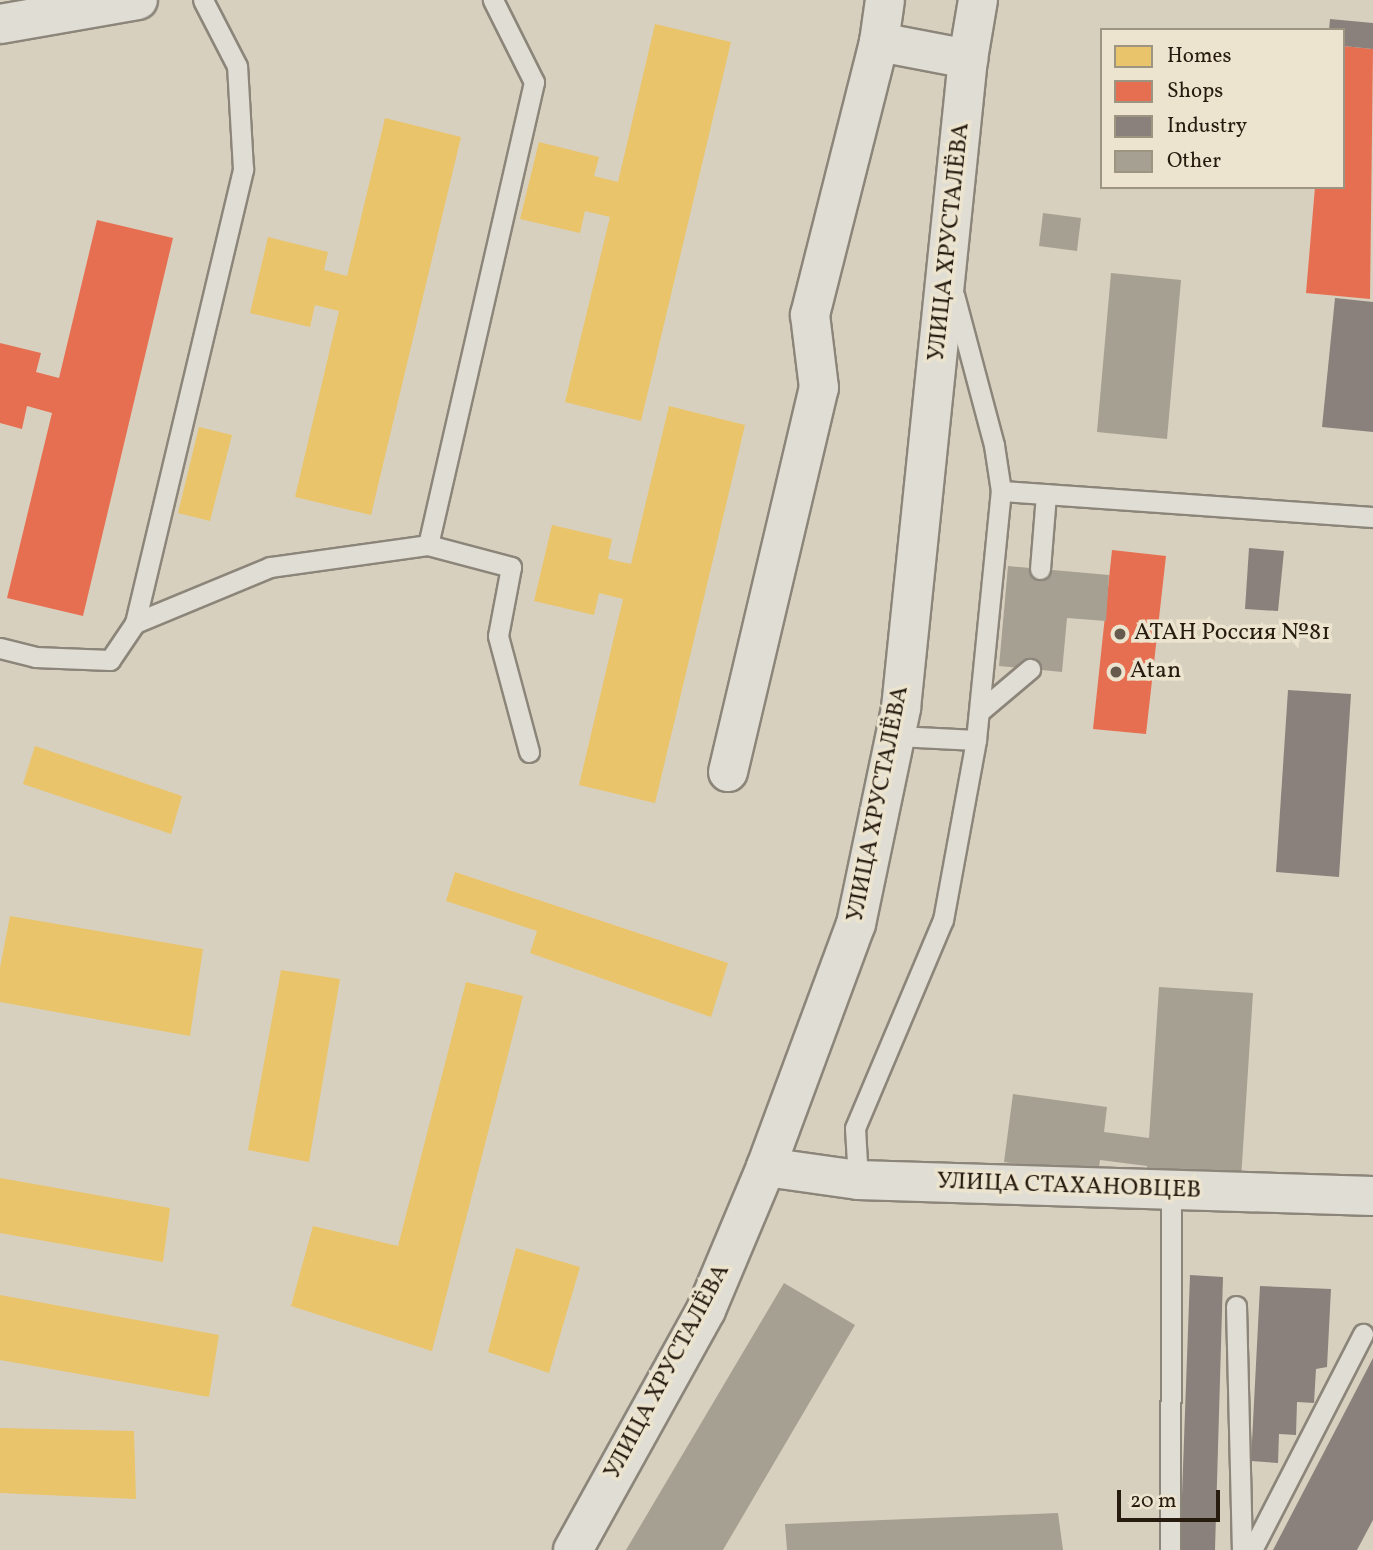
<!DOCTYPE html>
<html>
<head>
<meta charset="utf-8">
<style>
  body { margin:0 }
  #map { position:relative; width:1373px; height:1550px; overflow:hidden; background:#d8d0be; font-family:Vollkorn,serif }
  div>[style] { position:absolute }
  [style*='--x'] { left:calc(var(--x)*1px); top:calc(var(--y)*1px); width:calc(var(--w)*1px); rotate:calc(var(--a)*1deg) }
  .homes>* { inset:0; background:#e9c46a }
  .shops>* { inset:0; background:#e76f51 }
  .industry>* { inset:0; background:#8a817c }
  .building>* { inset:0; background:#a6a093 }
  .roads { filter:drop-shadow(2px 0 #8c857a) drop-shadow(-2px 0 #8c857a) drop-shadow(0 2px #8c857a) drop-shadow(0 -2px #8c857a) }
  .service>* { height:19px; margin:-9.5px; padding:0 9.5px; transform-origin:9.5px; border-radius:9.5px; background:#e0ddd4 }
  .minor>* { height:38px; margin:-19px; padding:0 19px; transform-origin:19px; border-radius:19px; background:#e0ddd4 }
  .secondary>* { height:38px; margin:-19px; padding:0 19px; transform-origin:19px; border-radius:19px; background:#e0ddd4 }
  .dots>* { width:19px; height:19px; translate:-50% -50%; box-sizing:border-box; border:4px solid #ece4ce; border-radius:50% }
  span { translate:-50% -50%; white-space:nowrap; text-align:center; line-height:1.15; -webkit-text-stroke:7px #ece4ce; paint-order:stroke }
  .street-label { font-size:24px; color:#271b10 }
  .poi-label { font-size:24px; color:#271b10 }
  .left { translate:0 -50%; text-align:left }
  .legend { position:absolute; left:1100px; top:28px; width:245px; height:161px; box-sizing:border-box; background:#ece4ce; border:2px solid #9d9482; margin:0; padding:9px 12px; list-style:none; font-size:21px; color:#271b10 }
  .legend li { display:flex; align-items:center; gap:14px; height:35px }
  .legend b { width:35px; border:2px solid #9d9482 }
  .scale { position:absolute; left:1117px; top:1490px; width:103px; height:32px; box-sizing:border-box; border:4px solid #271b10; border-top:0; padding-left:9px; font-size:21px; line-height:24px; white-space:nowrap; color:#271b10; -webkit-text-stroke:5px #ece4ce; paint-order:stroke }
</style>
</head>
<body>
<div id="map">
  <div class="homes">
    <div style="clip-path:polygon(655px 24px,731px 42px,641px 421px,565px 402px,610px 217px,585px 211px,580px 233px,520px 219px,539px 142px,599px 157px,594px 176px,618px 182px)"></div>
    <div style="clip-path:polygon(385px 118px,461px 137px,371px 515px,295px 497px,339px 311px,315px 305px,310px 327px,250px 313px,268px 237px,328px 252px,324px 270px,347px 276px)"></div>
    <div style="clip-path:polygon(669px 406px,745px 425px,655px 803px,579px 785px,623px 599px,599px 593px,594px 615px,534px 601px,552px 525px,612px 539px,608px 559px,631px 564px)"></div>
    <div style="clip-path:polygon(199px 427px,232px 435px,210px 521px,178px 513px)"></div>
    <div style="clip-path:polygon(35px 746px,182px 796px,171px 834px,23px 784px)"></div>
    <div style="clip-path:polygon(455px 872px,728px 963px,711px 1017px,530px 953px,537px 931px,446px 901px)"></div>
    <div style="clip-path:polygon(10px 916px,203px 949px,190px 1036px,0 1002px,0 968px)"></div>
    <div style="clip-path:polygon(281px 970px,340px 979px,309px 1162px,248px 1150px)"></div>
    <div style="clip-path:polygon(466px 982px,523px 996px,432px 1351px,291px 1306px,313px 1226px,398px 1246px)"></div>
    <div style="clip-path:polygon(0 1178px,170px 1208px,163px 1262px,0 1233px)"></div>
    <div style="clip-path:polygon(516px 1248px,580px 1267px,549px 1373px,488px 1352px)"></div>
    <div style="clip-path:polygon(0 1295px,219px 1335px,209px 1397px,0 1360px)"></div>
    <div style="clip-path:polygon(0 1428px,134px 1431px,136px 1499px,0 1493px)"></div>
  </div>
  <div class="shops">
    <div style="clip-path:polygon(1343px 46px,1373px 49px,1370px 299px,1306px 293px,1315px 187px,1343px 187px)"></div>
    <div style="clip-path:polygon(97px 220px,173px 238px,83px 616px,7px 598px,52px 413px,27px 406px,22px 429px,0 423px,0 343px,41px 353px,36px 372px,59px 378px)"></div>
    <div style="clip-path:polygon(1112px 550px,1166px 556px,1146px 734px,1093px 729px)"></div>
  </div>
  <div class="industry">
    <div style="clip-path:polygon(1330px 19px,1373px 23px,1373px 49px,1343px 46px,1343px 30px,1329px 30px)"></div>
    <div style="clip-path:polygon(1335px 298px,1373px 302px,1373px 432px,1322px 427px)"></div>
    <div style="clip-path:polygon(1249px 548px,1284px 551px,1278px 611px,1245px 609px)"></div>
    <div style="clip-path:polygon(1288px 690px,1351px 694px,1339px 877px,1276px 872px)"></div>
    <div style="clip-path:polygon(1190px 1275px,1223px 1277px,1215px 1550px,1180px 1550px)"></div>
    <div style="clip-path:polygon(1260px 1286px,1331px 1289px,1327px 1367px,1316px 1369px,1314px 1403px,1297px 1402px,1296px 1435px,1279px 1434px,1278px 1463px,1251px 1461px)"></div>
    <div style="clip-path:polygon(1373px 1358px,1373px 1520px,1357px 1550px,1273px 1550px)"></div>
  </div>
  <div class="building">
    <div style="clip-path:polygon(1043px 213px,1081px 218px,1077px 251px,1039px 246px)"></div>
    <div style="clip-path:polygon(1111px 273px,1181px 280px,1167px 439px,1097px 432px)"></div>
    <div style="clip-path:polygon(1008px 566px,1109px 575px,1106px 621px,1067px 618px,1062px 672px,999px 666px)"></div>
    <div style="clip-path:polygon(1159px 987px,1253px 993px,1241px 1179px,1147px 1172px,1147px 1166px,1100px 1160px,1098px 1175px,1004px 1162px,1013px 1094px,1107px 1107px,1104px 1132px,1149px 1138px)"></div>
    <div style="clip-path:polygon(784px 1283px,855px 1325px,723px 1550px,626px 1550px)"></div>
    <div style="clip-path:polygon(1058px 1513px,1063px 1550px,787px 1550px,785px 1524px)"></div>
  </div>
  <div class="roads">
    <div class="service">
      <div style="--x:1001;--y:491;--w:373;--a:4"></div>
      <div style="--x:428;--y:545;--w:86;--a:14.8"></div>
      <div style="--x:511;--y:567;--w:70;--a:100.7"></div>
      <div style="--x:498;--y:636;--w:120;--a:75"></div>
      <div style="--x:1040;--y:569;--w:75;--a:-85.4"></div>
      <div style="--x:135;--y:623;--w:467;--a:-76.6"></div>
      <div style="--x:243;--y:169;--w:103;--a:-93.3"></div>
      <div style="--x:237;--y:66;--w:74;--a:-117.3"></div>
      <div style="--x:0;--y:648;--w:36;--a:14"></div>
      <div style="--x:35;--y:657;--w:75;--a:2.3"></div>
      <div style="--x:110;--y:660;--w:45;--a:-56"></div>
      <div style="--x:135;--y:623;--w:146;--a:-22.5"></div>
      <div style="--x:270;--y:567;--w:160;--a:-7.9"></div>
      <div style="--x:428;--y:545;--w:475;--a:-77.1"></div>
      <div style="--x:534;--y:82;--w:92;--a:-116.6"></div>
      <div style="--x:979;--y:712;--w:67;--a:-40.1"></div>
      <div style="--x:897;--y:736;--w:79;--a:2.9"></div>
      <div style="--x:858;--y:1180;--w:52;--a:-93.3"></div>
      <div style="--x:855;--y:1128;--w:226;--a:-67.1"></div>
      <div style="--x:943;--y:920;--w:183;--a:-79.6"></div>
      <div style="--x:976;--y:740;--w:250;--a:-84.3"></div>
      <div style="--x:1001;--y:491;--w:47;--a:-98.7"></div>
      <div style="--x:994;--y:445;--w:155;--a:-104.9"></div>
      <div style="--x:1236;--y:1306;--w:244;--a:88.6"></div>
      <div style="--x:1170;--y:1550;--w:360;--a:-89.8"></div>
      <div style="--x:1252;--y:1550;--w:243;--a:-62.8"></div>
    </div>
    <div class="minor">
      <div style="--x:879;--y:42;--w:42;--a:-81.9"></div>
      <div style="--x:728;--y:772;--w:395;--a:-76.7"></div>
      <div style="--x:819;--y:388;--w:74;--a:-97"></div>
      <div style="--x:810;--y:315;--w:282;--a:-75.8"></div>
      <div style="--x:879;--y:42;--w:91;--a:10.8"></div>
      <div style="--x:766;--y:1167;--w:93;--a:8"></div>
      <div style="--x:858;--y:1180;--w:515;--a:1.78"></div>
    </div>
    <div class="secondary">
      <div style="--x:0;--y:24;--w:140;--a:-9.9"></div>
      <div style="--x:573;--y:1550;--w:274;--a:-61"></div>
      <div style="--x:706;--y:1310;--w:155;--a:-67.2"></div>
      <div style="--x:766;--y:1167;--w:259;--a:-69.7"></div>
      <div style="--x:856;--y:924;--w:221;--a:-78.2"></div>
      <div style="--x:901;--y:708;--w:652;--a:-84.11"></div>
      <div style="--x:968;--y:59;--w:60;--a:-80.4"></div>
    </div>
  </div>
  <div class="dots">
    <div style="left:1120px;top:634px;background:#655a4d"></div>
    <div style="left:1116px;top:672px;background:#655a4d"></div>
  </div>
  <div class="street-label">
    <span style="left:950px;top:242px;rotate:-84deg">УЛИЦА ХРУСТАЛЁВА</span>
    <span style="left:879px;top:804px;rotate:-79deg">УЛИЦА ХРУСТАЛЁВА</span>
    <span style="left:1069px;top:1187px;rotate:2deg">УЛИЦА СТАХАНОВЦЕВ</span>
    <span style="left:668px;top:1372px;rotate:-62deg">УЛИЦА ХРУСТАЛЁВА</span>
  </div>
  <div class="poi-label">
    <span class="left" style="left:1134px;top:634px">АТАН Россия №81</span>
    <span class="left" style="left:1130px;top:672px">Atan</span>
  </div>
  <ul class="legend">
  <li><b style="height:19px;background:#e9c46a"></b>Homes</li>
  <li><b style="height:19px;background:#e76f51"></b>Shops</li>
  <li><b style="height:19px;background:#8a817c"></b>Industry</li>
  <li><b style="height:19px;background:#a6a093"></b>Other</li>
  </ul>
  <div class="scale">20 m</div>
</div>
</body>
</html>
